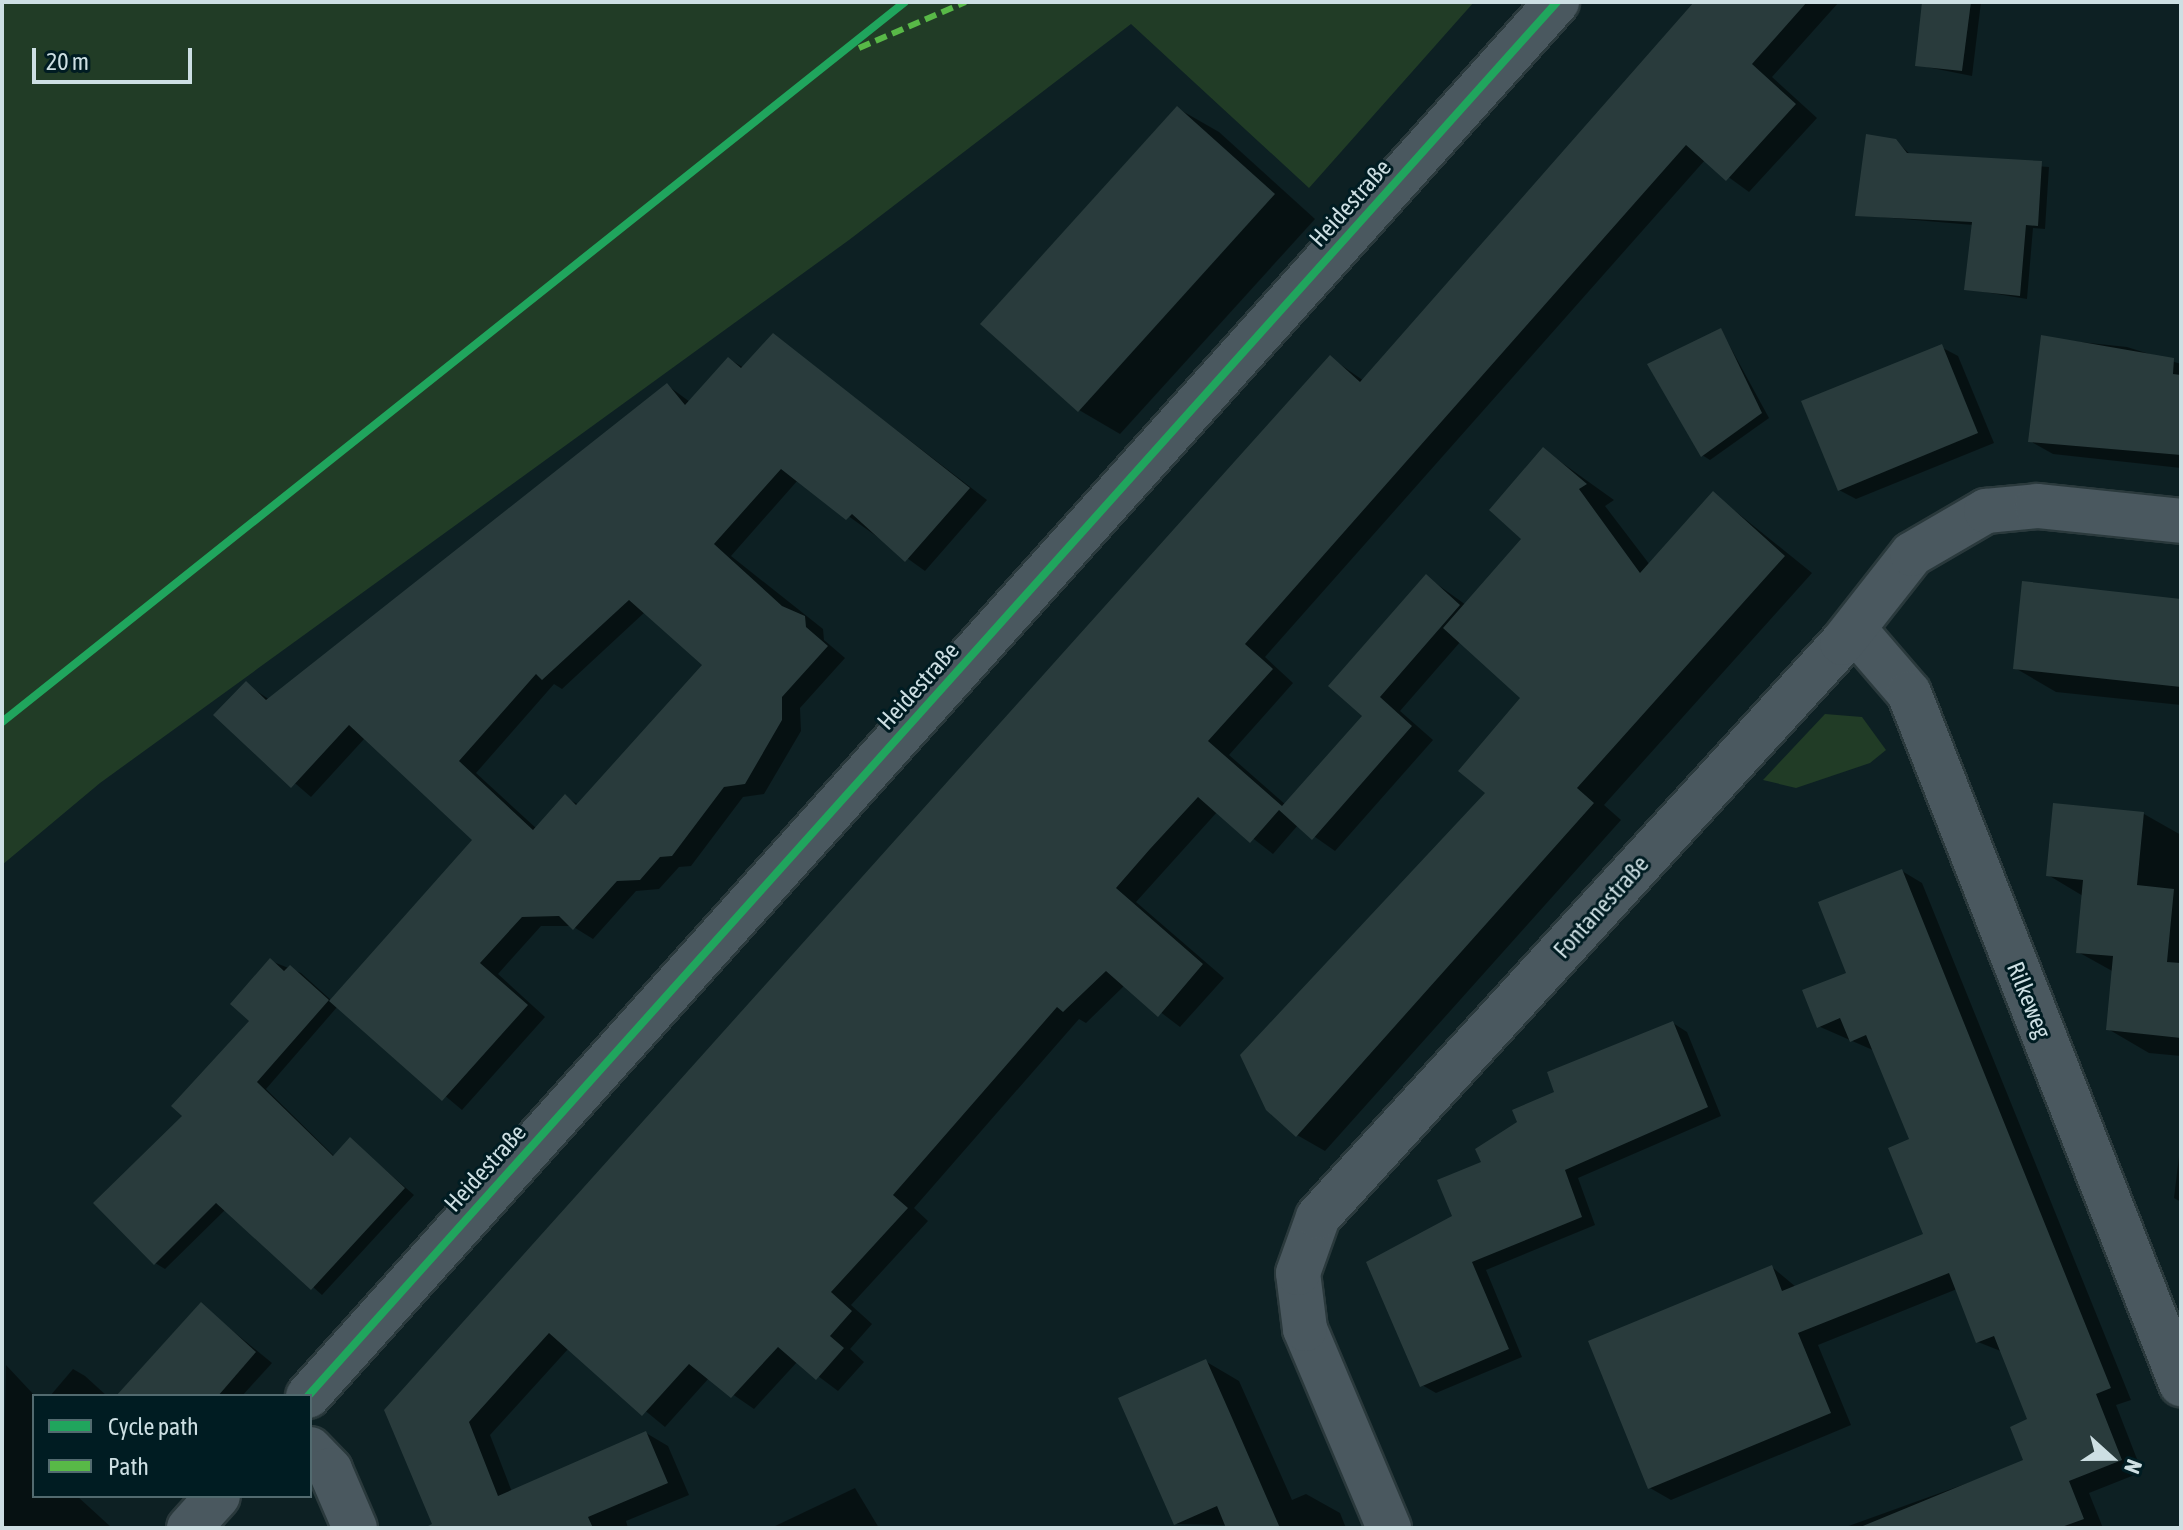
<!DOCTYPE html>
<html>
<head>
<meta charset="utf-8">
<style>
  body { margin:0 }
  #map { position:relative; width:2183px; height:1530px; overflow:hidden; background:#0d2023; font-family:"Asap Condensed",sans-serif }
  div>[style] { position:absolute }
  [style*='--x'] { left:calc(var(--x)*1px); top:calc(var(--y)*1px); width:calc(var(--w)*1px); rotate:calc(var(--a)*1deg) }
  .green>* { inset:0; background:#213c26 }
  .shadow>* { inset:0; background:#0007 }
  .building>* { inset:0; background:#293b3c }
  .roads { filter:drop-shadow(2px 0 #2a393c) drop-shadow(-2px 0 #2a393c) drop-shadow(0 2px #2a393c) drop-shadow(0 -2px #2a393c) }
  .street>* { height:44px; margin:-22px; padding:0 22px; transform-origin:22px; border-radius:22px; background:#4a585f }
  .quiet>* { height:6px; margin-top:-3px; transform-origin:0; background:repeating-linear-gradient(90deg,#58b947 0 12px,transparent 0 18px) }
  .cycleway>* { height:8px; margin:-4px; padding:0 4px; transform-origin:4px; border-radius:4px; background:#20a55d }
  span { translate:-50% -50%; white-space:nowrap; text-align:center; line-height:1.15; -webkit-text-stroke:6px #001c22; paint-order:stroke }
  .street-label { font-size:24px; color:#cddfe3 }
  .frame { position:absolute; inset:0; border:4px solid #cddfe3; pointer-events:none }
  .legend { position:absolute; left:32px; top:1394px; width:280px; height:104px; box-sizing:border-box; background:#001c22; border:2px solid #526a6f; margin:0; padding:10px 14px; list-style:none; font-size:24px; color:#cddfe3 }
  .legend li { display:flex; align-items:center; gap:16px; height:40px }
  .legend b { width:40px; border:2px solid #526a6f }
  .north { position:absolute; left:2071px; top:1418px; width:80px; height:80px; -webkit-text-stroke:6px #001c22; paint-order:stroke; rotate:111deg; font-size:22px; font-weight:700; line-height:32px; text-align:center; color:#cddfe3 }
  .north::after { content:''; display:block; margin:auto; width:28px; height:36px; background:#cddfe3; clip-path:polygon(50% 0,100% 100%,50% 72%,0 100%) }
  .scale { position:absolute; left:32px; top:48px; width:160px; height:36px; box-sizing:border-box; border:4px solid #cddfe3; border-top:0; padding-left:10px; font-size:24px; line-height:28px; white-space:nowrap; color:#cddfe3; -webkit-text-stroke:6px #001c22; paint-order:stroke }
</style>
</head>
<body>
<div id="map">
  <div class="green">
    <div style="clip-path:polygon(2px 2px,1474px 2px,1309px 188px,1131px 24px,849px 240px,100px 783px,2px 865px)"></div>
    <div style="clip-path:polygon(1825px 714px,1862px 717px,1886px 750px,1870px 763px,1796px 788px,1763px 780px)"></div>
  </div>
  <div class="shadow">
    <div style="clip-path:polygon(1697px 2px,1839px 2px,1772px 77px,1817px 118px,1749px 192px,1705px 160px,1265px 657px,1293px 683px,1229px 755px,1286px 805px,1365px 716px,1427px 577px,1466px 605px,1524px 539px,1544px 450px,1614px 500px,1605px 506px,1650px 565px,1714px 494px,1812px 573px,1604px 805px,1621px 820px,1325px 1151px,1297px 1135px,1487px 793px,1523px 698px,1461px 641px,1400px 711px,1433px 740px,1335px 851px,1298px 825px,1273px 854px,1218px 811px,1136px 902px,1224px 978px,1180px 1027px,1125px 985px,1086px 1023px,1079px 1019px,914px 1208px,928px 1221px,851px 1305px,872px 1324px,850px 1349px,864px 1362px,838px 1391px,798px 1361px,754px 1409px,709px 1378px,665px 1427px,569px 1348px,490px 1435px,512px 1492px,646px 1433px,668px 1446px,689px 1495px,626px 1521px,628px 1528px,436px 1528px,386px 1411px,1331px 358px,1364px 381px)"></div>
    <div style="clip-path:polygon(1924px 2px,1981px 2px,1972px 76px,1917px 65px)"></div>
    <div style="clip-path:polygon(1177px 108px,1219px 132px,1315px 219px,1120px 434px,1079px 410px)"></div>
    <div style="clip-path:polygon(1896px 141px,1912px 156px,2049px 167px,2045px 229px,2033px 228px,2027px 299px,1967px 289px,1973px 225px,1857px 215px)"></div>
    <div style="clip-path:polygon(1721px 330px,1769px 418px,1710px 460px,1702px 455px)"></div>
    <div style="clip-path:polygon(evenodd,773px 335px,987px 500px,925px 571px,798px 480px,731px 556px,823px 629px,824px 640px,845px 658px,800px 708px,801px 731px,764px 794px,743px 797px,691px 866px,679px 867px,659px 889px,636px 891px,593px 939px,572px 926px,541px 926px,498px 974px,545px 1017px,462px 1110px,338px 1006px,266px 1089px,335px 1157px,351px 1140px,414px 1195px,322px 1295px,226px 1209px,165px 1269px,155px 1263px,185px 1116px,252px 1021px,271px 961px,301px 973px,332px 1001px,475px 840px,365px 738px,311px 797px,216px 715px,246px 684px,270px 700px,667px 385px,690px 402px,729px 359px,744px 368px,773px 335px,645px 612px,705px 665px,579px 805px,565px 797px,537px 829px,476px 773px,554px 684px,562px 689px,645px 612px)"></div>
    <div style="clip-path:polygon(2042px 338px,2127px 347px,2181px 364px,2181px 468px,2053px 454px,2030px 441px)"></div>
    <div style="clip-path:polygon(1941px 347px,1958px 356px,1994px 443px,1856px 499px,1839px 490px)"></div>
    <div style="clip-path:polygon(2181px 601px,2181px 705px,2056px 692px,2015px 668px)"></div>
    <div style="clip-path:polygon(2144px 814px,2181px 835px,2181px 1056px,2149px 1053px,2108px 1029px,2114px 972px,2078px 952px,2083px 896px,2048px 875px)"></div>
    <div style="clip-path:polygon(1902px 871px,1922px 883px,2131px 1400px,2116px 1405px,2142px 1472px,2089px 1493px,2103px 1528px,1843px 1528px,2026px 1462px,2030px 1421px,2003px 1352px,1978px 1342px,1957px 1289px,1818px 1345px,1851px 1425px,1671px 1500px,1650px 1488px,1772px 1267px,1796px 1287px,1925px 1236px,1911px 1140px,1875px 1051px,1818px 1026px)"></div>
    <div style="clip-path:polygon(1673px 1023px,1687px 1032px,1721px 1116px,1578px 1178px,1595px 1225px,1486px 1270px,1522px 1357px,1436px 1393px,1422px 1385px,1454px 1217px,1483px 1163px,1557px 1093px)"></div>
    <div style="clip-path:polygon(2181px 1140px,2181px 1202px,2174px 1198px)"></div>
    <div style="clip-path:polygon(201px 1305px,272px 1363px,242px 1396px,118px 1396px)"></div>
    <div style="clip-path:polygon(1205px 1361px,1239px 1381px,1292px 1500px,1306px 1494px,1340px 1513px,1346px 1528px,1176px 1524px)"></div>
    <div style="clip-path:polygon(6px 1365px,35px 1396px,34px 1496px,77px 1496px,112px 1528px,2px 1528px)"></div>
    <div style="clip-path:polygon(73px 1369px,85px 1376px,107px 1396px,50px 1396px)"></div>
    <div style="clip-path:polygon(855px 1488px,879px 1528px,771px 1528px)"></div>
  </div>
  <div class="building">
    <div style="clip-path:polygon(1694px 2px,1807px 2px,1752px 64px,1796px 104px,1726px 181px,1686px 145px,1245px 644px,1273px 669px,1208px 741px,1282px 806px,1362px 716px,1328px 686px,1426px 574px,1460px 605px,1380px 697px,1412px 726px,1312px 840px,1279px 810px,1250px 843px,1198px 797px,1150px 849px,1116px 888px,1203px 964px,1158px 1017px,1106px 971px,1063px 1012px,1057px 1007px,893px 1195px,908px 1208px,831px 1292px,852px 1311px,830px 1336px,844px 1348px,816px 1380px,778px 1347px,731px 1398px,689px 1364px,642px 1416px,549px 1333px,469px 1422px,498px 1496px,646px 1431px,668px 1483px,588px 1517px,593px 1528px,424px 1528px,432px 1524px,384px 1410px,1330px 355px,1360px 382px)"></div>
    <div style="clip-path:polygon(1922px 2px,1971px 2px,1962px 71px,1915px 66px)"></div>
    <div style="clip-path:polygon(1177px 106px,1275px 194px,1078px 412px,980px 324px)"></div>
    <div style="clip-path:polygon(1866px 134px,1896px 139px,1907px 153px,2042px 161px,2038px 226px,2026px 225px,2020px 296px,1964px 290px,1972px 222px,1855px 216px)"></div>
    <div style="clip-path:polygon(1721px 328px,1762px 413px,1701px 457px,1647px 364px)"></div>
    <div style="clip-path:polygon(evenodd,773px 333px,970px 488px,905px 562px,852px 514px,846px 520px,781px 469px,714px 544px,782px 606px,805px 616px,806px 627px,828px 646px,782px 697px,782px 720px,745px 784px,724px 787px,672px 856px,660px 857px,640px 880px,617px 881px,573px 930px,559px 916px,522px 917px,480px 963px,528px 1005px,442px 1101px,329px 1001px,472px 840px,349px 725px,291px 788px,213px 715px,246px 681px,266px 700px,667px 383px,685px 405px,728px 357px,741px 368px,773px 333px,629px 600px,702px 665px,576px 805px,565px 794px,533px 830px,459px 761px,536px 674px,542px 680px,629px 600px)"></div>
    <div style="clip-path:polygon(2041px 335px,2174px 358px,2173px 374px,2181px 375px,2181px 455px,2028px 442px)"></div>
    <div style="clip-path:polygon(1942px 344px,1978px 433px,1838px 491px,1801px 401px)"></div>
    <div style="clip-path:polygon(1543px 447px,1587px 484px,1579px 489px,1640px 573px,1713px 491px,1785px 556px,1577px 788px,1594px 803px,1296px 1137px,1266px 1110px,1240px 1055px,1485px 793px,1458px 771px,1520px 698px,1443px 628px,1521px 539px,1489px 510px)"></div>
    <div style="clip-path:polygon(2022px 581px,2181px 599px,2181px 687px,2013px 669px)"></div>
    <div style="clip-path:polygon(2053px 803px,2144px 812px,2137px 885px,2174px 889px,2167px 962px,2181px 963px,2181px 1038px,2106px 1030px,2113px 956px,2076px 953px,2083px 880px,2046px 876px)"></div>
    <div style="clip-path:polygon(1902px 869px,2111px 1388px,2096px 1394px,2122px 1460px,2069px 1481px,2084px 1519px,2059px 1528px,1858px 1528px,2023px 1460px,2010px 1427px,2027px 1419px,1994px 1336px,1976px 1343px,1949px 1273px,1798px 1333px,1831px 1413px,1648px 1489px,1588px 1341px,1772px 1265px,1782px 1291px,1923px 1234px,1888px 1148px,1909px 1139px,1866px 1035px,1850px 1042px,1840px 1018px,1817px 1028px,1802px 990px,1846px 973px,1818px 902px)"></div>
    <div style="clip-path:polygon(270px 958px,284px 971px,290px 965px,329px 1000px,257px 1082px,333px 1156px,350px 1137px,405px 1188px,311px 1290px,216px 1203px,154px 1265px,93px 1203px,182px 1116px,171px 1106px,249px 1021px,230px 1004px)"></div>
    <div style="clip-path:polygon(1673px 1021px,1708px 1107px,1565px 1170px,1582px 1217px,1472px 1262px,1509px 1349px,1420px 1387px,1366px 1262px,1452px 1216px,1437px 1180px,1481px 1162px,1475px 1149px,1517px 1122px,1512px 1110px,1554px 1092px,1547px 1072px)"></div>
    <div style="clip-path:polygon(201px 1302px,256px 1352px,218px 1396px,116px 1396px)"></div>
    <div style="clip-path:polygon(1206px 1359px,1229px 1411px,1280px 1528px,1226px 1528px,1217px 1506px,1174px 1525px,1118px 1398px)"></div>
  </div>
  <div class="roads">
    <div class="street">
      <div style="--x:1854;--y:629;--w:84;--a:49.3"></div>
      <div style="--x:1909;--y:693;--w:743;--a:68.51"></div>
      <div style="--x:308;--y:1396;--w:1872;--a:-48.14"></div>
      <div style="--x:310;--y:1449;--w:29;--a:46"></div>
      <div style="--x:330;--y:1470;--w:63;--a:66.7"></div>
      <div style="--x:189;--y:1528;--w:43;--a:-47.8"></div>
      <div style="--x:1389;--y:1528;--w:216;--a:-112.9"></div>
      <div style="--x:1305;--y:1329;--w:56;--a:-97.1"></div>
      <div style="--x:1298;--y:1273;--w:59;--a:-70.3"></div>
      <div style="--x:1318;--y:1217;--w:777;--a:-47.61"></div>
      <div style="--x:1842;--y:643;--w:113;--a:-51.8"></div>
      <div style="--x:1912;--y:554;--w:86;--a:-30.2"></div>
      <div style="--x:1986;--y:511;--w:51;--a:-5.6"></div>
      <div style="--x:2037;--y:506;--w:145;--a:5.9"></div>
    </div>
  </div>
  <div class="quiet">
    <div style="--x:859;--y:48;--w:116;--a:-23.3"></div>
  </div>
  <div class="cycleway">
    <div style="--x:2;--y:722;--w:1155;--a:-38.57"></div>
    <div style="--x:308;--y:1396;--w:1872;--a:-48.14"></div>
  </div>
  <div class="street-label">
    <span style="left:1350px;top:203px;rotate:-48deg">Heidestraße</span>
    <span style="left:918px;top:686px;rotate:-48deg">Heidestraße</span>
    <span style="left:1601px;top:907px;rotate:-48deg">Fontanestraße</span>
    <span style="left:2029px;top:1000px;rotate:68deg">Rilkeweg</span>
    <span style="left:485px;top:1168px;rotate:-48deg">Heidestraße</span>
  </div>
  <div class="frame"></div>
  <ul class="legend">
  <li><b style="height:10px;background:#20a55d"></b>Cycle path</li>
  <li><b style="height:10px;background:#58b947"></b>Path</li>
  </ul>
  <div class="north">N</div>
  <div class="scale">20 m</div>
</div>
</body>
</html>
